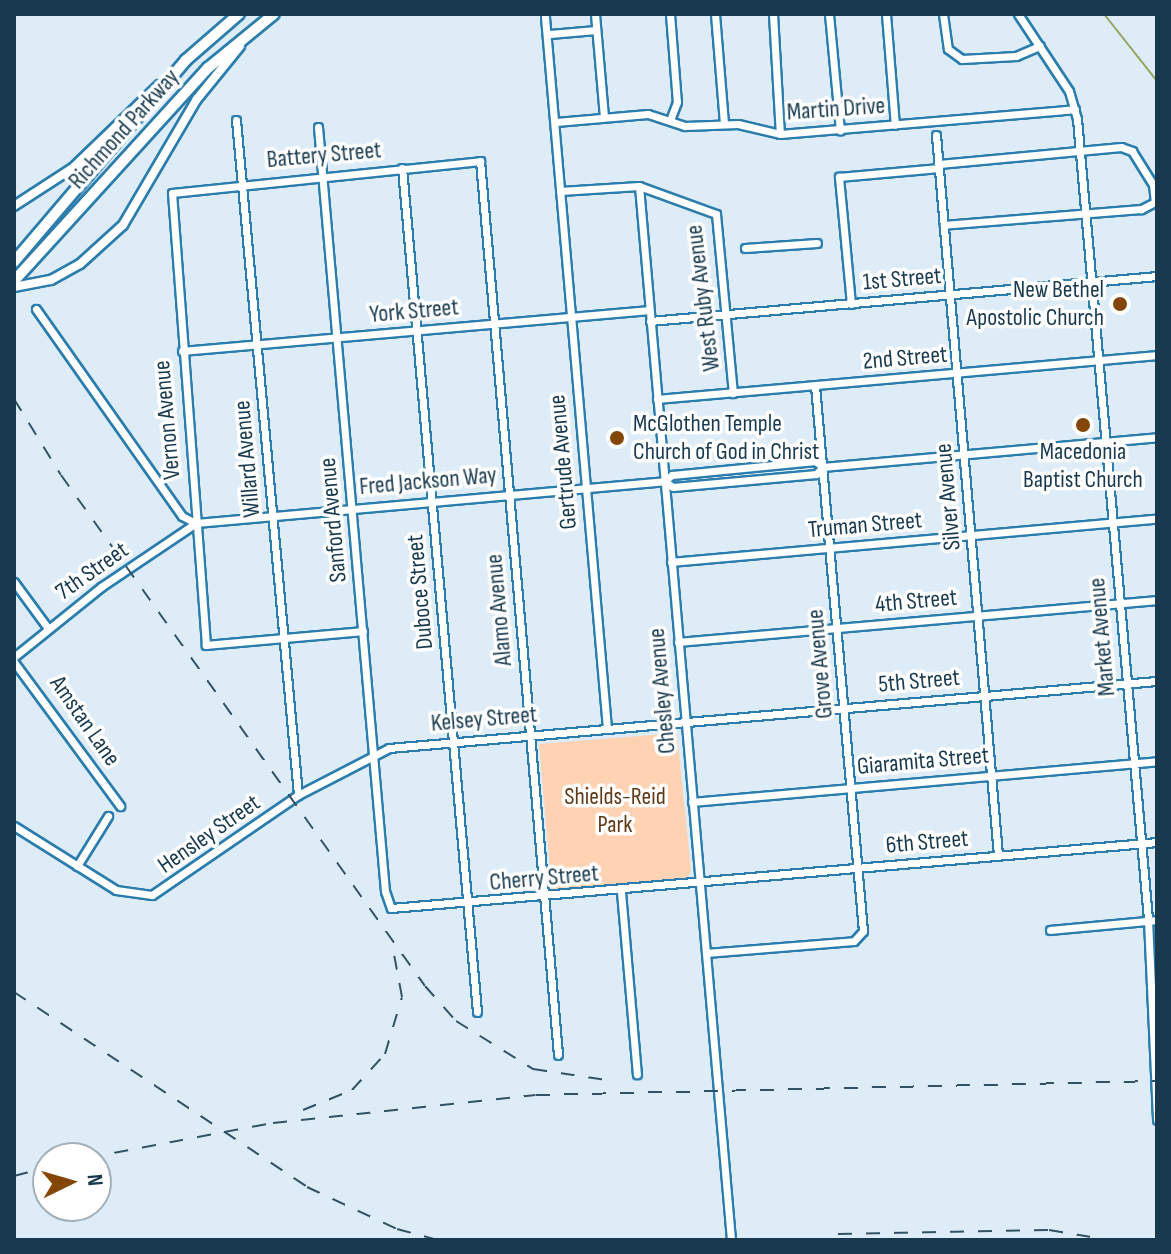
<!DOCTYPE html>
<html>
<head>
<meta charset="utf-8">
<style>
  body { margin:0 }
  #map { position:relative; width:1171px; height:1254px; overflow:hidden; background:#ddecf7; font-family:"Sofia Sans Condensed",sans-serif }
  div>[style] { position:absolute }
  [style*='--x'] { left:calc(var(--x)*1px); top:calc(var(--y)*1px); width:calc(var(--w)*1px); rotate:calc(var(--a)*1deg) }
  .green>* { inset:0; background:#fed2b2 }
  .stream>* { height:2px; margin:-1px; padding:0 1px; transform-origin:1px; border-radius:1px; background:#96a461 }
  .roads { filter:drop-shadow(2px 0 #2a7dac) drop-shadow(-2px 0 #2a7dac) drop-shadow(0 2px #2a7dac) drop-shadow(0 -2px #2a7dac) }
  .minor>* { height:7px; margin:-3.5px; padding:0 3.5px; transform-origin:3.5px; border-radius:3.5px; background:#fff }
  .major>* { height:8px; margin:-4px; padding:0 4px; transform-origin:4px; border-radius:4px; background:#fff }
  .highway>* { height:10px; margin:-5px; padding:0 5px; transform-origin:5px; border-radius:5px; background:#fff }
  .rail>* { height:2px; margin-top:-1px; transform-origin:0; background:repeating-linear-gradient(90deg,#325164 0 14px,transparent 0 28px) }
  .dots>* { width:22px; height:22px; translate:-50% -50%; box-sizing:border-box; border:4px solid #fff; border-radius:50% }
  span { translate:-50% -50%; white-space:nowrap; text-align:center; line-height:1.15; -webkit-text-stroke:7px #fff; paint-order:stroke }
  .street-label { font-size:24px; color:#193a4e }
  .poi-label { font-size:24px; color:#193a4e }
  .right { translate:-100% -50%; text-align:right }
  .left { translate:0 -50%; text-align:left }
  .park-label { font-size:24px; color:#603917 }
  .frame { position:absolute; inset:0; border:16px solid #193a4e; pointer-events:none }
  .north { position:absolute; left:32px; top:1142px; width:80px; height:80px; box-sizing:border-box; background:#fff; border:2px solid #a3b0b8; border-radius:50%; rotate:85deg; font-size:22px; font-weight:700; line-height:32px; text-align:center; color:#193a4e }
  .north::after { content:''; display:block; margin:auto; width:28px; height:36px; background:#844604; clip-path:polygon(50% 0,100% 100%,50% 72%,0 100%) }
</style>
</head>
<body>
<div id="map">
  <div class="green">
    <div style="clip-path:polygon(677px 733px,691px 871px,687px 878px,552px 890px,539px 744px)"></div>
  </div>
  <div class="stream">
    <div style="--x:1104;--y:14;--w:85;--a:51.7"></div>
  </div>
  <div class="roads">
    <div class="minor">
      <div style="--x:595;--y:14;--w:103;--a:85"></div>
      <div style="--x:670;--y:14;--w:88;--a:85.5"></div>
      <div style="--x:677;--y:102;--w:19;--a:111"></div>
      <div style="--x:715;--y:14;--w:110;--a:85.3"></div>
      <div style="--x:773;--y:14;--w:120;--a:86.7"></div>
      <div style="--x:829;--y:14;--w:117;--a:84.6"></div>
      <div style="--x:886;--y:14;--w:111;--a:85.4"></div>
      <div style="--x:943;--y:14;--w:35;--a:82"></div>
      <div style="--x:948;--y:49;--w:17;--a:36"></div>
      <div style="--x:962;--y:59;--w:54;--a:-3.2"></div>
      <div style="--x:1016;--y:56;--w:26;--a:-23"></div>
      <div style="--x:1018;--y:14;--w:92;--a:56.5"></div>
      <div style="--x:1069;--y:91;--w:29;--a:74"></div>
      <div style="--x:1077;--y:119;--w:804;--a:84.93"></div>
      <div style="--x:1148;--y:920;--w:200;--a:87.4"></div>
      <div style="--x:545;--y:17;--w:714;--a:85.02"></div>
      <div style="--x:550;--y:34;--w:46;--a:-5"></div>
      <div style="--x:236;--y:120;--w:678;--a:84.75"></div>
      <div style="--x:556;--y:122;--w:92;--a:-5"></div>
      <div style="--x:648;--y:114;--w:39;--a:18"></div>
      <div style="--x:685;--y:126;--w:53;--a:-2.2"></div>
      <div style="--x:738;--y:124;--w:43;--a:13.4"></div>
      <div style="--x:780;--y:134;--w:296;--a:-4.8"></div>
      <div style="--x:318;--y:127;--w:767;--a:84.99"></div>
      <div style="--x:385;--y:891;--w:18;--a:71"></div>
      <div style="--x:391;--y:908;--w:769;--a:-4.92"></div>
      <div style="--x:936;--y:135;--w:723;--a:85.08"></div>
      <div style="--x:939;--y:164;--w:183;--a:-5.3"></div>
      <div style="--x:1121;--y:147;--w:12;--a:20"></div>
      <div style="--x:1132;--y:151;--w:39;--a:58"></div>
      <div style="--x:1153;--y:184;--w:18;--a:84"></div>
      <div style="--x:1155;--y:202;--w:16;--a:153"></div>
      <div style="--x:1141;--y:209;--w:198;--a:175.4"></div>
      <div style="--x:402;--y:168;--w:847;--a:84.92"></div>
      <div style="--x:639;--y:186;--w:1058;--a:85.01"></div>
      <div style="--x:560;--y:191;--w:79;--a:-3.6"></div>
      <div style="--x:639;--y:186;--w:82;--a:20"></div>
      <div style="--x:716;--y:214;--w:180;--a:84.6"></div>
      <div style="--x:745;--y:248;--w:72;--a:-4"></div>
      <div style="--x:851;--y:304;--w:128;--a:-95.4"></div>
      <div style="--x:839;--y:177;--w:100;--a:-5.1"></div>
      <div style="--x:36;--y:309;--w:253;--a:54.8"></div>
      <div style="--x:182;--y:516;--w:16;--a:27"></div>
      <div style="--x:650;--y:321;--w:509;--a:-5.07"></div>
      <div style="--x:182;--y:351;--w:469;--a:-5"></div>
      <div style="--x:657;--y:399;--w:502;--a:-5.03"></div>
      <div style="--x:664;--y:481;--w:11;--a:34"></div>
      <div style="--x:673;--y:487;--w:144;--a:-5.2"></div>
      <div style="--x:816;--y:474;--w:10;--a:-45"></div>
      <div style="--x:823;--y:467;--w:335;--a:-5.1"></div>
      <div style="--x:671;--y:562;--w:488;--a:-5.1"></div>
      <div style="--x:14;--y:582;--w:56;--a:53.7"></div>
      <div style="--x:363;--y:631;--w:158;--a:174.9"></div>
      <div style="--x:206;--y:645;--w:453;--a:-94.3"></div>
      <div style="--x:172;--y:193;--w:310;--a:-5.9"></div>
      <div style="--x:480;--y:161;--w:897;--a:85.01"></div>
      <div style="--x:678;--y:642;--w:481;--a:-5"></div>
      <div style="--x:14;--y:657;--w:112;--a:-38.8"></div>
      <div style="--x:101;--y:587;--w:115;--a:-34"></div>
      <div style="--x:196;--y:523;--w:470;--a:-5.1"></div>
      <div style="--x:664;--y:481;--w:10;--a:-37"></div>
      <div style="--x:672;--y:475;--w:144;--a:-5.6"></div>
      <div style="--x:815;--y:461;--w:10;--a:37"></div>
      <div style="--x:14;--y:662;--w:179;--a:53.6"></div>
      <div style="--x:692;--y:802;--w:467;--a:-5"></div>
      <div style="--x:14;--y:826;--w:120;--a:32.1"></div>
      <div style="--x:116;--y:890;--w:36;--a:8"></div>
      <div style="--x:152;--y:895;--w:177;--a:-34.4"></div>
      <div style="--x:298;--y:795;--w:102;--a:-27.3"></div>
      <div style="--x:389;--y:748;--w:771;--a:-4.99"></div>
      <div style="--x:77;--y:866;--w:59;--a:-58.2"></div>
      <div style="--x:621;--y:892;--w:183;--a:85"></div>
      <div style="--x:1050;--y:930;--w:107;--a:-5.3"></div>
      <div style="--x:706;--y:953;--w:148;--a:-4.6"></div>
      <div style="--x:854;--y:941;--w:13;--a:-48"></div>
      <div style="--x:863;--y:931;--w:547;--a:-95.03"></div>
    </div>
    <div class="major">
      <div style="--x:14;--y:206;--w:72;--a:-33"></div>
      <div style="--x:74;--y:167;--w:118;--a:-44"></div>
      <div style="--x:14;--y:287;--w:38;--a:-11"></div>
      <div style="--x:51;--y:280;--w:33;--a:-29"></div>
      <div style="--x:80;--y:264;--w:58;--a:-42.2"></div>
      <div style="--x:123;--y:225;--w:146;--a:-59.6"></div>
      <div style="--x:197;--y:99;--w:68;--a:-50.9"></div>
    </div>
    <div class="highway">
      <div style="--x:14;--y:262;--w:265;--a:-49.6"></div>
      <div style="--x:186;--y:60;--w:70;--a:-41"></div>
      <div style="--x:14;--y:281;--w:288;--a:-47.7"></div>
      <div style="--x:208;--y:68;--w:85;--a:-39.3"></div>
    </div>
  </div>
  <div class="rail">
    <div style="--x:14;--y:399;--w:89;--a:58.3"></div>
    <div style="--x:61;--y:475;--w:627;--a:54.54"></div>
    <div style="--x:425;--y:986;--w:47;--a:48.5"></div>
    <div style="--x:456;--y:1021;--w:91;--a:31.9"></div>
    <div style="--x:533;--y:1069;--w:81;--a:8.5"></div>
    <div style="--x:14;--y:992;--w:352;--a:33.6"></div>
    <div style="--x:307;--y:1187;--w:99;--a:25"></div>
    <div style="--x:397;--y:1229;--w:42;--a:15"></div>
    <div style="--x:303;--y:1110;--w:53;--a:-22.2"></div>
    <div style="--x:352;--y:1090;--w:49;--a:-47.5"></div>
    <div style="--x:385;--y:1054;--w:59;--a:-73.4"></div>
    <div style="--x:402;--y:997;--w:49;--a:-100.6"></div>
    <div style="--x:87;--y:1158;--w:189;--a:-10.7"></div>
    <div style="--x:273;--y:1123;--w:264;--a:-6.1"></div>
    <div style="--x:536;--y:1095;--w:621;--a:-1.29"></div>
    <div style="--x:14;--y:1176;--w:35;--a:-15"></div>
    <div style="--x:838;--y:1234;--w:211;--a:-1.1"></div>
    <div style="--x:1049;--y:1230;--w:61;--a:9.5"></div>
  </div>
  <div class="dots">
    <div style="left:1120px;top:304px;background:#844604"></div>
    <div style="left:1083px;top:425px;background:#844604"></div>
    <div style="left:617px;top:438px;background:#844604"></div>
  </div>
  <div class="street-label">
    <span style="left:836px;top:109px;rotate:-4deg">Martin Drive</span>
    <span style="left:124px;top:129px;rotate:-48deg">Richmond Parkway</span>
    <span style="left:324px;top:155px;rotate:-5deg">Battery Street</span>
    <span style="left:902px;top:279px;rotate:-5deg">1st Street</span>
    <span style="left:703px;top:298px;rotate:-97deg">West Ruby Avenue</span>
    <span style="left:414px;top:311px;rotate:-5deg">York Street</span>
    <span style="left:905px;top:358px;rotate:-5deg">2nd Street</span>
    <span style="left:167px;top:420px;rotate:-95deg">Vernon Avenue</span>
    <span style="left:247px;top:459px;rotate:-95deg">Willard Avenue</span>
    <span style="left:563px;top:462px;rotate:-95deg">Gertrude Avenue</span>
    <span style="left:428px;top:481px;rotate:-5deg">Fred Jackson Way</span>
    <span style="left:948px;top:497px;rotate:-95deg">Silver Avenue</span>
    <span style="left:333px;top:520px;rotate:-95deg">Sanford Avenue</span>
    <span style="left:865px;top:525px;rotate:-5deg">Truman Street</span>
    <span style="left:92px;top:571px;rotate:-35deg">7th Street</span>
    <span style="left:420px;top:592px;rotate:-95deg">Duboce Street</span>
    <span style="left:916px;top:601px;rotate:-5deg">4th Street</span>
    <span style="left:499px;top:610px;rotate:-95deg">Alamo Avenue</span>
    <span style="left:1102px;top:637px;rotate:-95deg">Market Avenue</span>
    <span style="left:820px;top:664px;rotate:-95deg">Grove Avenue</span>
    <span style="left:919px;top:681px;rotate:-5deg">5th Street</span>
    <span style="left:662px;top:691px;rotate:-95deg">Chesley Avenue</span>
    <span style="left:484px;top:719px;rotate:-5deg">Kelsey Street</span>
    <span style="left:85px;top:721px;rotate:55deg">Amstan Lane</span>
    <span style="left:923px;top:761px;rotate:-5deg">Giaramita Street</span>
    <span style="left:209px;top:834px;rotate:-35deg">Hensley Street</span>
    <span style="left:927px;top:842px;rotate:-5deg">6th Street</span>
    <span style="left:544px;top:878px;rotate:-5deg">Cherry Street</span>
  </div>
  <div class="poi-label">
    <span class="right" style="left:1104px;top:304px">New Bethel<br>Apostolic Church</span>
    <span class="left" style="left:633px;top:438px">McGlothen Temple<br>Church of God in Christ</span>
    <span style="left:1083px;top:466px">Macedonia<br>Baptist Church</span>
  </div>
  <div class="park-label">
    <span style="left:615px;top:811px">Shields-Reid<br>Park</span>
  </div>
  <div class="frame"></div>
  <div class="north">N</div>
</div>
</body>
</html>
